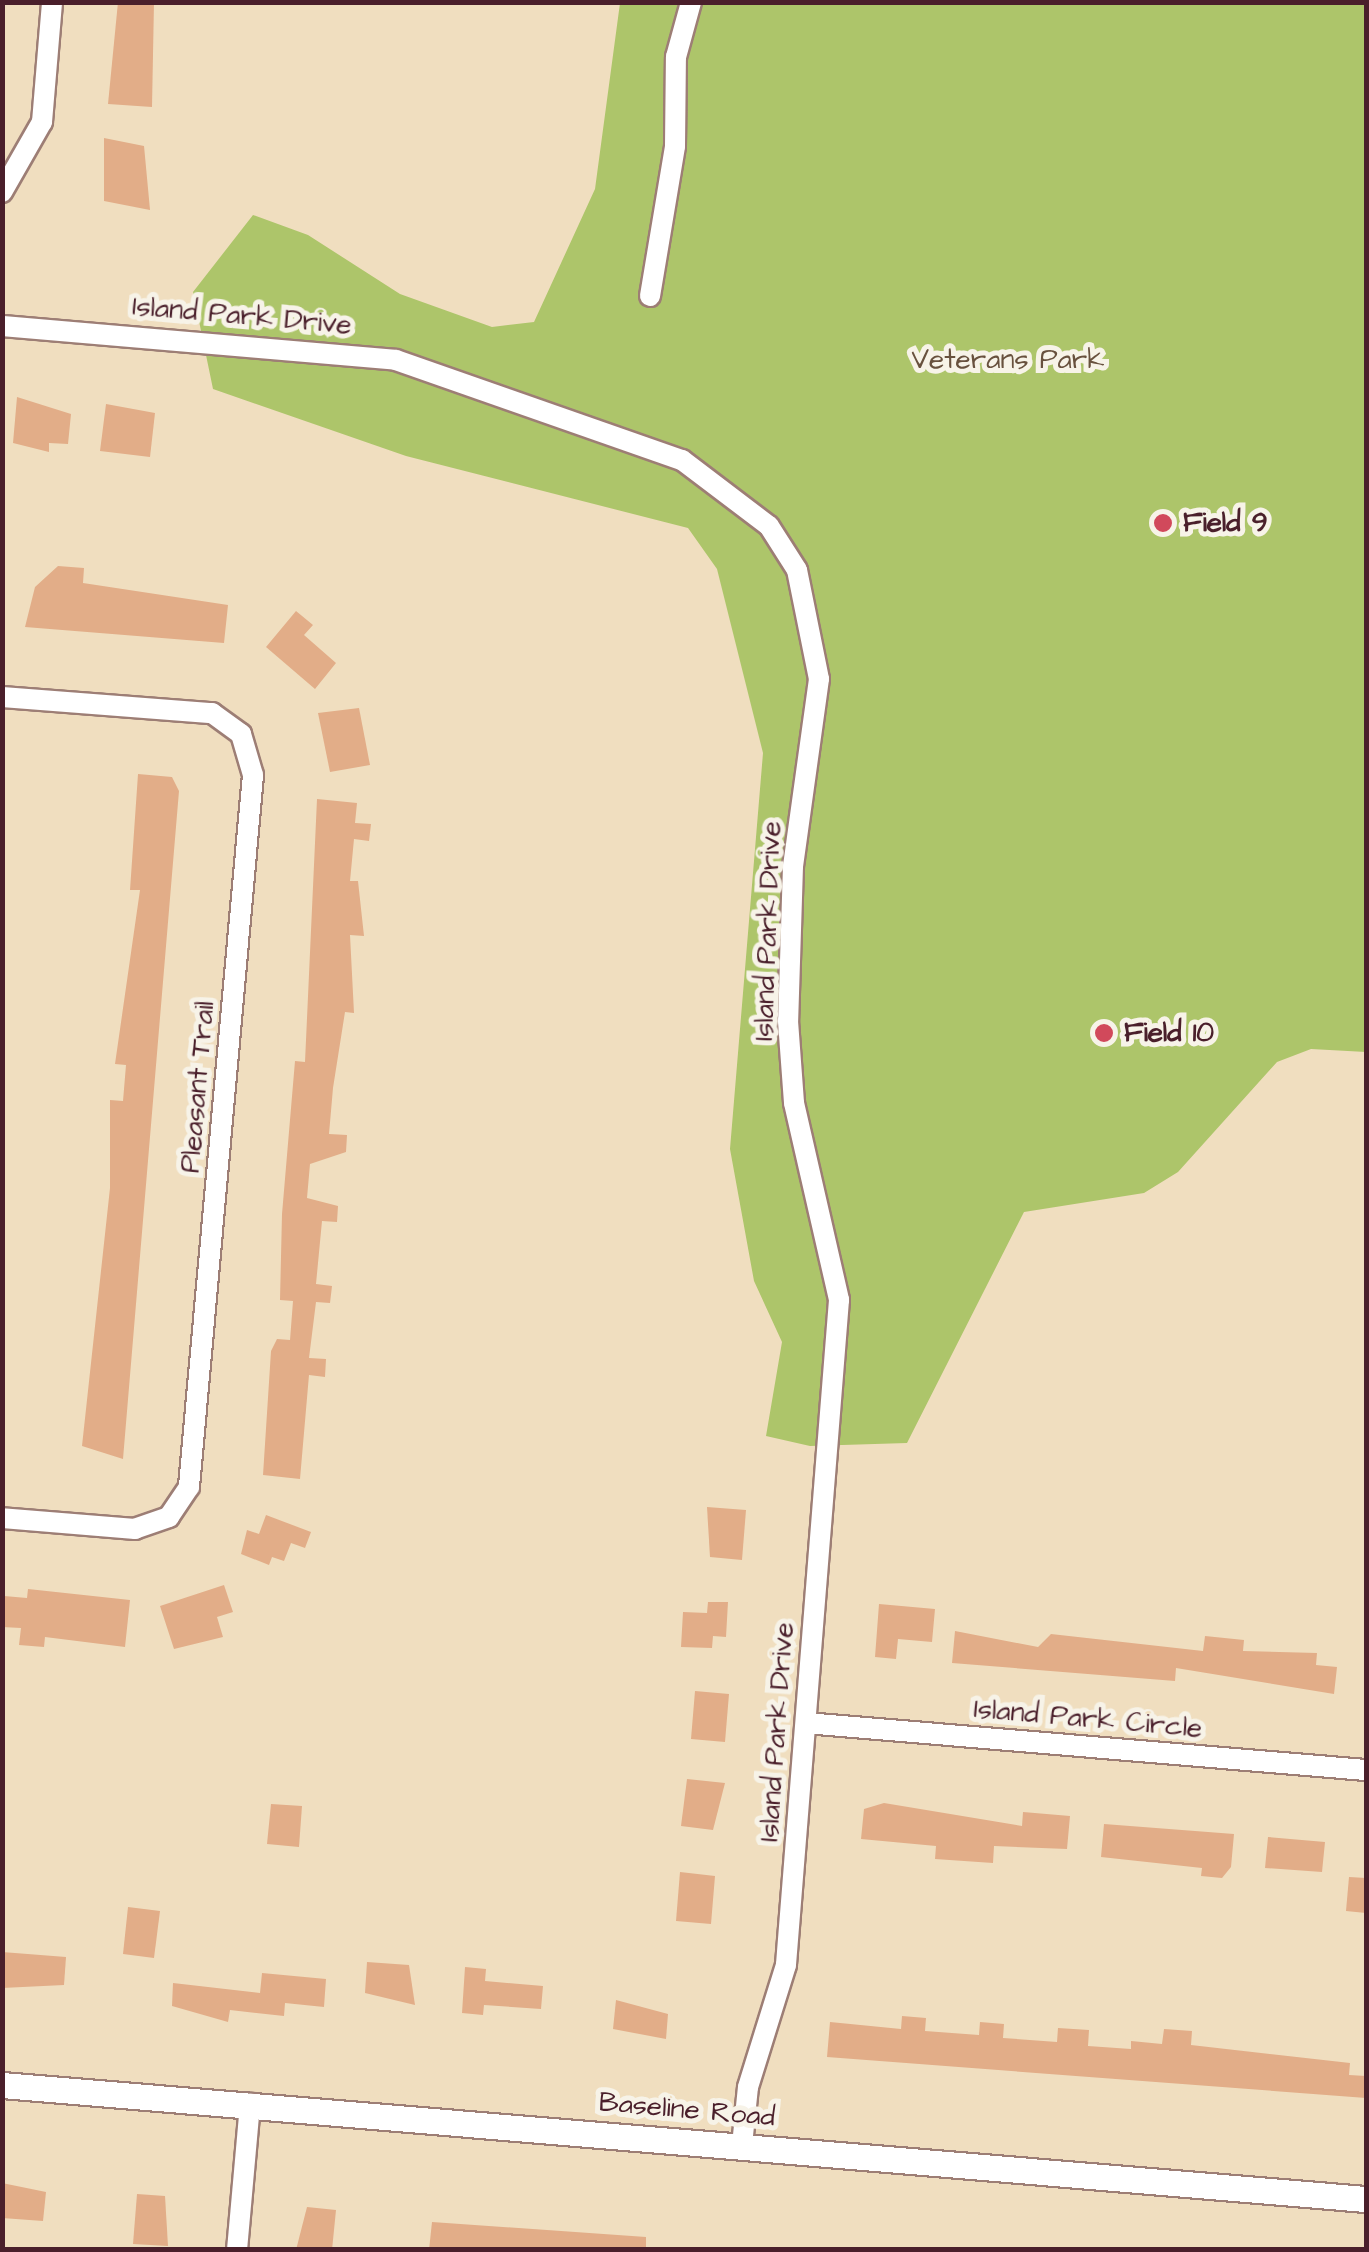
<!DOCTYPE html>
<html>
<head>
<meta charset="utf-8">
<style>
  body { margin:0 }
  #map { position:relative; width:1369px; height:2252px; overflow:hidden; background:#f0debf; font-family:"Architects Daughter",sans-serif }
  div>[style] { position:absolute }
  [style*='--x'] { left:calc(var(--x)*1px); top:calc(var(--y)*1px); width:calc(var(--w)*1px); rotate:calc(var(--a)*1deg) }
  .green>* { inset:0; background:#adc56a }
  .building>* { inset:0; background:#e2ad88 }
  .roads { filter:drop-shadow(2px 0 #9d7e75) drop-shadow(-2px 0 #9d7e75) drop-shadow(0 2px #9d7e75) drop-shadow(0 -2px #9d7e75) }
  .minor>* { height:20px; margin:-10px; padding:0 10px; transform-origin:10px; border-radius:10px; background:#fff }
  .tertiary>* { height:25px; margin:-12.5px; padding:0 12.5px; transform-origin:12.5px; border-radius:12.5px; background:#fff }
  .dots>* { width:28px; height:28px; translate:-50% -50%; box-sizing:border-box; border:5px solid #f7f3e8; border-radius:50% }
  span { translate:-50% -50%; white-space:nowrap; text-align:center; line-height:1.15; -webkit-text-stroke:10px #f7f3e8; paint-order:stroke }
  .street-label { font-size:28px; color:#4a1f2b }
  .park-label { font-size:28px; color:#68513e }
  .poi-label { font-size:28px; color:#4a1f2b; font-weight:700 }
  .left { translate:0 -50%; text-align:left }
  .frame { position:absolute; inset:0; border:5px solid #4a1f2b; pointer-events:none }
</style>
</head>
<body>
<div id="map">
  <div class="green">
    <div style="clip-path:polygon(620px 3px,1366px 3px,1366px 1052px,1311px 1049px,1277px 1062px,1178px 1172px,1144px 1193px,1024px 1212px,907px 1443px,810px 1446px,766px 1436px,782px 1342px,754px 1281px,730px 1149px,763px 753px,717px 569px,688px 528px,406px 456px,213px 389px,193px 292px,253px 215px,308px 235px,400px 294px,492px 327px,534px 322px,595px 189px)"></div>
  </div>
  <div class="building">
    <div style="clip-path:polygon(118px 2px,154px 2px,152px 107px,108px 104px)"></div>
    <div style="clip-path:polygon(104px 138px,144px 146px,150px 210px,104px 201px)"></div>
    <div style="clip-path:polygon(17px 397px,71px 414px,68px 444px,49px 443px,49px 452px,13px 443px)"></div>
    <div style="clip-path:polygon(106px 404px,155px 413px,150px 457px,100px 451px)"></div>
    <div style="clip-path:polygon(58px 566px,84px 568px,83px 583px,228px 605px,224px 643px,25px 627px,35px 587px)"></div>
    <div style="clip-path:polygon(296px 611px,313px 625px,304px 635px,336px 663px,315px 689px,266px 647px)"></div>
    <div style="clip-path:polygon(359px 708px,370px 765px,330px 772px,318px 713px)"></div>
    <div style="clip-path:polygon(138px 774px,172px 777px,179px 791px,123px 1459px,82px 1446px,110px 1188px,110px 1100px,123px 1101px,126px 1065px,115px 1064px,140px 890px,130px 890px)"></div>
    <div style="clip-path:polygon(317px 799px,357px 803px,355px 823px,371px 824px,369px 841px,354px 839px,350px 881px,358px 881px,364px 936px,350px 935px,354px 1013px,345px 1012px,333px 1088px,329px 1134px,347px 1135px,346px 1152px,310px 1164px,307px 1198px,338px 1206px,337px 1222px,322px 1221px,316px 1284px,332px 1286px,330px 1303px,316px 1302px,309px 1358px,326px 1359px,325px 1377px,309px 1375px,300px 1479px,263px 1475px,271px 1351px,277px 1339px,290px 1340px,293px 1301px,280px 1300px,282px 1214px,295px 1061px,305px 1062px)"></div>
    <div style="clip-path:polygon(707px 1507px,746px 1510px,742px 1560px,710px 1557px)"></div>
    <div style="clip-path:polygon(266px 1515px,311px 1532px,305px 1548px,291px 1543px,284px 1561px,272px 1557px,269px 1565px,241px 1554px,247px 1530px,259px 1534px)"></div>
    <div style="clip-path:polygon(224px 1585px,233px 1612px,217px 1617px,223px 1637px,174px 1649px,160px 1606px)"></div>
    <div style="clip-path:polygon(28px 1589px,130px 1600px,125px 1647px,45px 1637px,44px 1647px,19px 1645px,21px 1628px,2px 1627px,4px 1596px,27px 1598px)"></div>
    <div style="clip-path:polygon(708px 1602px,728px 1602px,726px 1637px,713px 1636px,712px 1648px,681px 1647px,683px 1612px,707px 1613px)"></div>
    <div style="clip-path:polygon(879px 1604px,935px 1609px,932px 1642px,898px 1639px,896px 1659px,875px 1657px)"></div>
    <div style="clip-path:polygon(955px 1631px,1038px 1647px,1051px 1634px,1203px 1651px,1205px 1636px,1244px 1640px,1243px 1651px,1317px 1653px,1316px 1665px,1337px 1667px,1334px 1694px,1176px 1668px,1175px 1681px,952px 1663px)"></div>
    <div style="clip-path:polygon(695px 1691px,729px 1694px,725px 1742px,691px 1739px)"></div>
    <div style="clip-path:polygon(687px 1779px,725px 1783px,713px 1830px,681px 1826px)"></div>
    <div style="clip-path:polygon(884px 1803px,1022px 1826px,1023px 1812px,1070px 1816px,1067px 1849px,994px 1846px,993px 1863px,935px 1859px,936px 1846px,861px 1839px,864px 1809px)"></div>
    <div style="clip-path:polygon(271px 1804px,302px 1806px,299px 1847px,267px 1844px)"></div>
    <div style="clip-path:polygon(1104px 1824px,1234px 1834px,1231px 1867px,1222px 1878px,1201px 1876px,1202px 1868px,1101px 1857px)"></div>
    <div style="clip-path:polygon(1268px 1837px,1325px 1842px,1322px 1872px,1265px 1868px)"></div>
    <div style="clip-path:polygon(680px 1872px,715px 1876px,711px 1924px,676px 1921px)"></div>
    <div style="clip-path:polygon(1349px 1877px,1366px 1878px,1366px 1913px,1346px 1911px)"></div>
    <div style="clip-path:polygon(128px 1907px,160px 1911px,154px 1958px,123px 1954px)"></div>
    <div style="clip-path:polygon(2px 1952px,66px 1957px,64px 1985px,2px 1988px)"></div>
    <div style="clip-path:polygon(367px 1962px,409px 1965px,415px 2005px,365px 1993px)"></div>
    <div style="clip-path:polygon(465px 1967px,486px 1969px,485px 1981px,543px 1986px,541px 2009px,484px 2005px,483px 2015px,462px 2013px)"></div>
    <div style="clip-path:polygon(262px 1973px,326px 1979px,324px 2007px,285px 2003px,284px 2016px,230px 2010px,228px 2022px,172px 2006px,173px 1983px,260px 1993px)"></div>
    <div style="clip-path:polygon(616px 2000px,668px 2014px,666px 2039px,613px 2029px)"></div>
    <div style="clip-path:polygon(902px 2016px,926px 2018px,925px 2031px,979px 2035px,980px 2022px,1004px 2024px,1003px 2038px,1057px 2042px,1058px 2028px,1089px 2030px,1088px 2046px,1131px 2049px,1131px 2041px,1162px 2044px,1164px 2029px,1192px 2031px,1191px 2045px,1350px 2063px,1349px 2075px,1366px 2076px,1366px 2098px,827px 2057px,830px 2022px,901px 2029px)"></div>
    <div style="clip-path:polygon(2px 2183px,46px 2192px,43px 2221px,2px 2218px)"></div>
    <div style="clip-path:polygon(137px 2194px,165px 2196px,168px 2246px,133px 2244px)"></div>
    <div style="clip-path:polygon(307px 2207px,336px 2210px,332px 2250px,296px 2250px)"></div>
    <div style="clip-path:polygon(432px 2222px,646px 2237px,646px 2250px,429px 2250px)"></div>
  </div>
  <div class="roads">
    <div class="minor">
      <div style="--x:2;--y:192;--w:81;--a:-60.3"></div>
      <div style="--x:42;--y:122;--w:120;--a:-85.2"></div>
      <div style="--x:650;--y:296;--w:152;--a:-80.5"></div>
      <div style="--x:675;--y:146;--w:89;--a:-89.4"></div>
      <div style="--x:676;--y:57;--w:57;--a:-74.7"></div>
      <div style="--x:2;--y:326;--w:395;--a:4.9"></div>
      <div style="--x:396;--y:360;--w:303;--a:19.3"></div>
      <div style="--x:682;--y:460;--w:109;--a:37.2"></div>
      <div style="--x:769;--y:526;--w:52;--a:57.5"></div>
      <div style="--x:797;--y:570;--w:111;--a:78.6"></div>
      <div style="--x:819;--y:679;--w:189;--a:97.9"></div>
      <div style="--x:793;--y:866;--w:155;--a:91.8"></div>
      <div style="--x:788;--y:1021;--w:82;--a:85.8"></div>
      <div style="--x:794;--y:1103;--w:202;--a:77.1"></div>
      <div style="--x:839;--y:1300;--w:667;--a:94.56"></div>
      <div style="--x:786;--y:1965;--w:128;--a:107.3"></div>
      <div style="--x:748;--y:2087;--w:58;--a:95.9"></div>
      <div style="--x:2;--y:697;--w:211;--a:4.4"></div>
      <div style="--x:212;--y:713;--w:36;--a:36"></div>
      <div style="--x:241;--y:734;--w:43;--a:73.7"></div>
      <div style="--x:253;--y:775;--w:715;--a:95.14"></div>
      <div style="--x:189;--y:1487;--w:36;--a:124"></div>
      <div style="--x:169;--y:1517;--w:36;--a:161"></div>
      <div style="--x:135;--y:1529;--w:133;--a:-175.3"></div>
      <div style="--x:806;--y:1723;--w:562;--a:4.8"></div>
      <div style="--x:237;--y:2250;--w:147;--a:-84.9"></div>
    </div>
    <div class="tertiary">
      <div style="--x:2;--y:2085;--w:1369;--a:4.78"></div>
    </div>
  </div>
  <div class="dots">
    <div style="left:1163px;top:523px;background:#d1495b"></div>
    <div style="left:1104px;top:1033px;background:#d1495b"></div>
  </div>
  <div class="street-label">
    <span style="left:242px;top:316px;rotate:5deg">Island Park Drive</span>
    <span style="left:768px;top:931px;rotate:-88deg">Island Park Drive</span>
    <span style="left:198px;top:1087px;rotate:-85deg">Pleasant Trail</span>
    <span style="left:1088px;top:1719px;rotate:5deg">Island Park Circle</span>
    <span style="left:777px;top:1732px;rotate:-86deg">Island Park Drive</span>
    <span style="left:687px;top:2110px;rotate:5deg">Baseline Road</span>
  </div>
  <div class="park-label">
    <span style="left:1008px;top:360px">Veterans Park</span>
  </div>
  <div class="poi-label">
    <span class="left" style="left:1183px;top:523px">Field 9</span>
    <span class="left" style="left:1124px;top:1033px">Field 10</span>
  </div>
  <div class="frame"></div>
</div>
</body>
</html>
